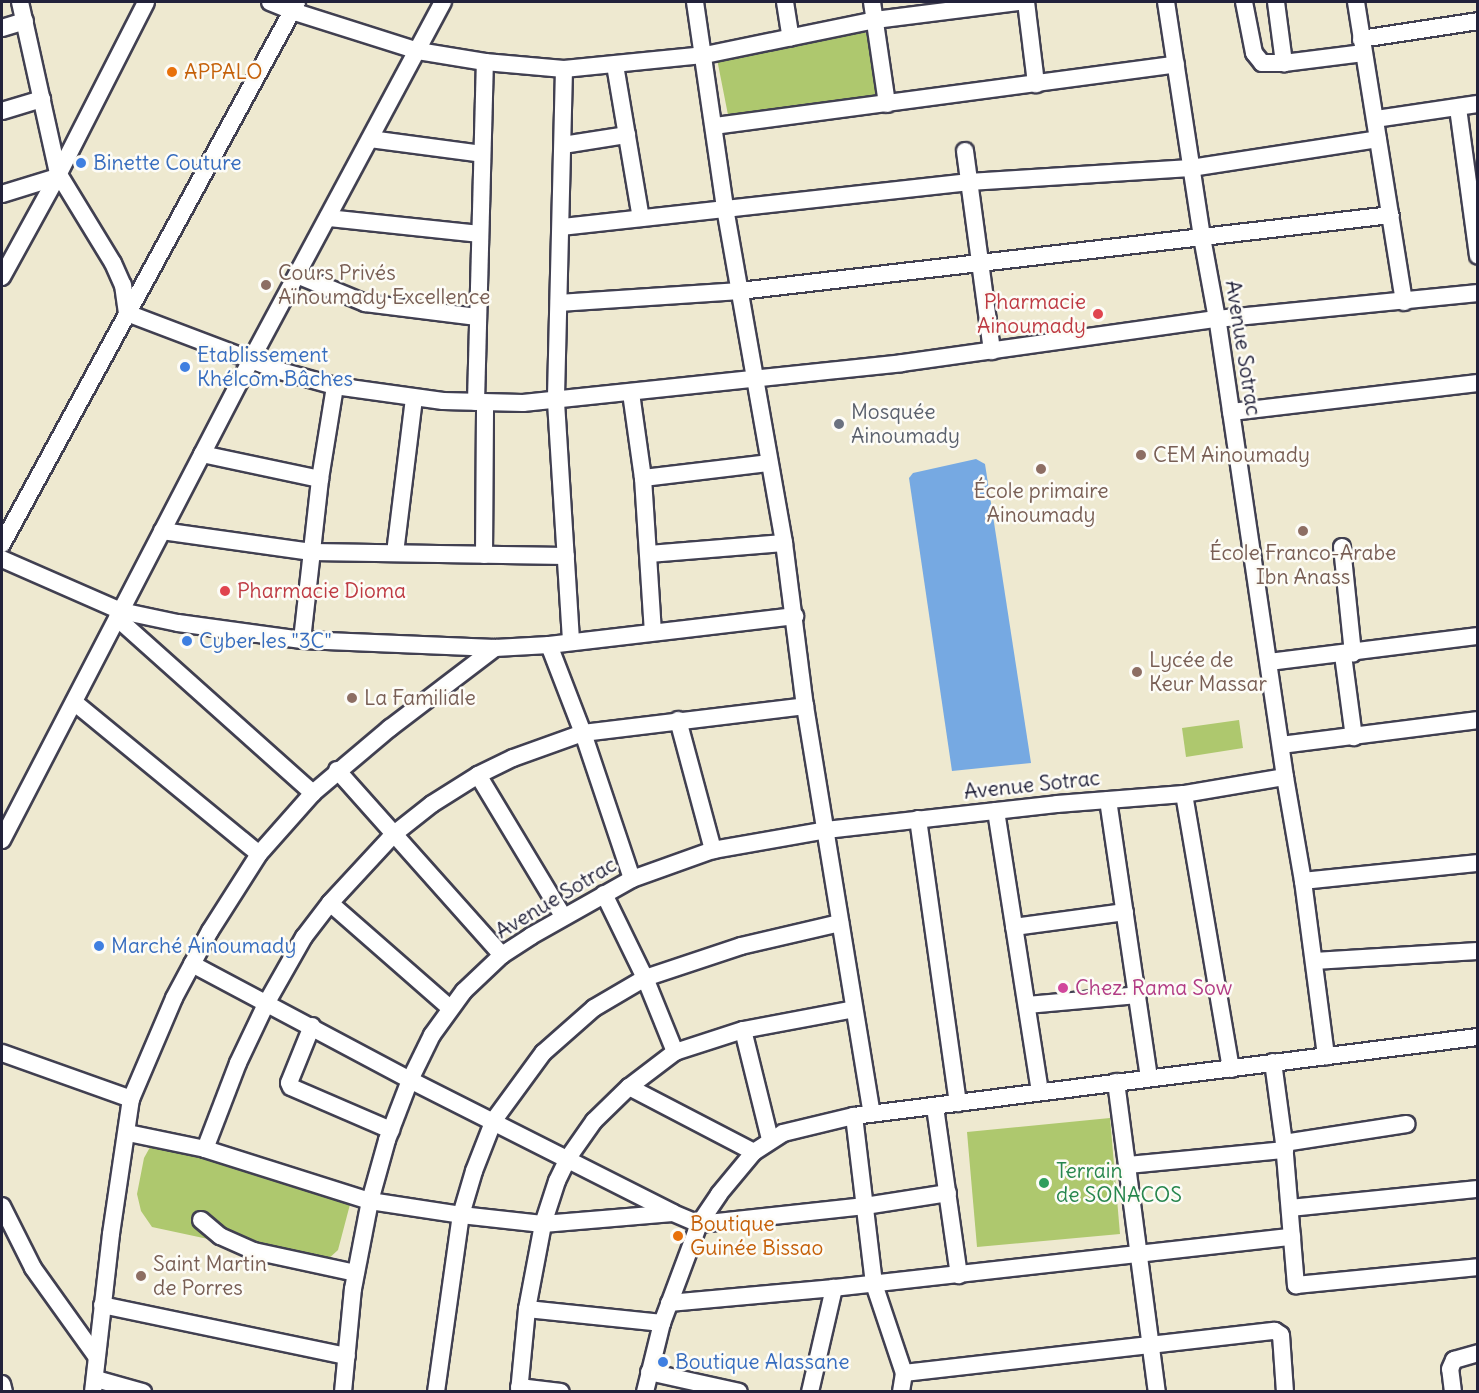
<!DOCTYPE html>
<html>
<head>
<meta charset="utf-8">
<style>
  body { margin:0 }
  #map { position:relative; width:1479px; height:1393px; overflow:hidden; background:#eee9d0; font-family:Delius,sans-serif }
  div>[style] { position:absolute }
  [style*='--x'] { left:calc(var(--x)*1px); top:calc(var(--y)*1px); width:calc(var(--w)*1px); rotate:calc(var(--a)*1deg) }
  .green>* { inset:0; background:#aec86e }
  .water>* { inset:0; background:#76a9e2 }
  .roads { filter:drop-shadow(2px 0 #414051) drop-shadow(-2px 0 #414051) drop-shadow(0 2px #414051) drop-shadow(0 -2px #414051) }
  .minor>* { height:16px; margin:-8px; padding:0 8px; transform-origin:8px; border-radius:8px; background:#fff }
  .dots>* { width:16px; height:16px; translate:-50% -50%; box-sizing:border-box; border:3px solid #fdfcf7; border-radius:50% }
  span { translate:-50% -50%; white-space:nowrap; text-align:center; line-height:1.15; -webkit-text-stroke:5px #fdfcf7; paint-order:stroke }
  .food-label { font-size:21px; color:#c56008 }
  .left { translate:0 -50%; text-align:left }
  .shop-label { font-size:21px; color:#366cbe }
  .education-label { font-size:21px; color:#785e54 }
  .health-label { font-size:21px; color:#be3a42 }
  .right { translate:-100% -50%; text-align:right }
  .street-label { font-size:21px; color:#22223b }
  .worship-label { font-size:21px; color:#5b616d }
  .hotel-label { font-size:21px; color:#b23c85 }
  .leisure-label { font-size:21px; color:#27864d }
  .frame { position:absolute; inset:0; border:3px solid #22223b; pointer-events:none }
</style>
</head>
<body>
<div id="map">
  <div class="green">
    <div style="clip-path:polygon(857px 30px,868px 34px,875px 61px,875px 97px,729px 120px,717px 59px,809px 43px)"></div>
    <div style="clip-path:polygon(1239px 720px,1243px 748px,1186px 757px,1182px 728px)"></div>
    <div style="clip-path:polygon(1110px 1118px,1120px 1234px,977px 1247px,967px 1132px)"></div>
    <div style="clip-path:polygon(154px 1140px,280px 1180px,295px 1188px,353px 1193px,338px 1250px,326px 1261px,316px 1262px,152px 1227px,141px 1211px,137px 1194px,144px 1158px)"></div>
  </div>
  <div class="water">
    <div style="clip-path:polygon(976px 459px,985px 464px,1031px 763px,952px 771px,909px 478px,913px 473px)"></div>
  </div>
  <div class="roads">
    <div class="minor">
      <div style="--x:20;--y:2;--w:175;--a:77.5"></div>
      <div style="--x:58;--y:173;--w:105;--a:58.6"></div>
      <div style="--x:113;--y:263;--w:24;--a:66"></div>
      <div style="--x:123;--y:285;--w:28;--a:82"></div>
      <div style="--x:270;--y:2;--w:24;--a:22"></div>
      <div style="--x:292;--y:11;--w:132;--a:17.6"></div>
      <div style="--x:418;--y:51;--w:68;--a:9.3"></div>
      <div style="--x:485;--y:62;--w:79;--a:5.1"></div>
      <div style="--x:564;--y:69;--w:142;--a:-5.7"></div>
      <div style="--x:705;--y:55;--w:174;--a:-11.6"></div>
      <div style="--x:875;--y:20;--w:144;--a:-7.2"></div>
      <div style="--x:695;--y:2;--w:208;--a:81.7"></div>
      <div style="--x:725;--y:208;--w:340;--a:80"></div>
      <div style="--x:784;--y:543;--w:164;--a:82.7"></div>
      <div style="--x:805;--y:706;--w:413;--a:80.7"></div>
      <div style="--x:785;--y:2;--w:36;--a:81"></div>
      <div style="--x:872;--y:2;--w:103;--a:81.6"></div>
      <div style="--x:1026;--y:2;--w:83;--a:83"></div>
      <div style="--x:1244;--y:2;--w:52;--a:78.9"></div>
      <div style="--x:1254;--y:53;--w:13;--a:51"></div>
      <div style="--x:1262;--y:63;--w:22;--a:0"></div>
      <div style="--x:1284;--y:63;--w:80;--a:-7.2"></div>
      <div style="--x:1276;--y:2;--w:62;--a:82.5"></div>
      <div style="--x:1356;--y:2;--w:304;--a:80.9"></div>
      <div style="--x:2;--y:28;--w:24;--a:-17"></div>
      <div style="--x:1361;--y:39;--w:118;--a:-8.7"></div>
      <div style="--x:615;--y:65;--w:155;--a:80.4"></div>
      <div style="--x:564;--y:69;--w:333;--a:91.4"></div>
      <div style="--x:556;--y:402;--w:240;--a:86.4"></div>
      <div style="--x:1458;--y:108;--w:149;--a:82.3"></div>
      <div style="--x:2;--y:111;--w:42;--a:-16.7"></div>
      <div style="--x:1376;--y:119;--w:103;--a:-8.4"></div>
      <div style="--x:714;--y:126;--w:466;--a:-7.6"></div>
      <div style="--x:370;--y:139;--w:113;--a:7.6"></div>
      <div style="--x:563;--y:145;--w:65;--a:-8.9"></div>
      <div style="--x:965;--y:151;--w:202;--a:82.3"></div>
      <div style="--x:2;--y:194;--w:58;--a:-17.2"></div>
      <div style="--x:328;--y:218;--w:152;--a:6"></div>
      <div style="--x:562;--y:227;--w:409;--a:-6.3"></div>
      <div style="--x:969;--y:182;--w:222;--a:-3.6"></div>
      <div style="--x:1191;--y:168;--w:189;--a:-8.8"></div>
      <div style="--x:297;--y:275;--w:74;--a:22.4"></div>
      <div style="--x:365;--y:303;--w:113;--a:7.1"></div>
      <div style="--x:2;--y:277;--w:114;--a:-61.2"></div>
      <div style="--x:57;--y:177;--w:196;--a:-63"></div>
      <div style="--x:559;--y:303;--w:181;--a:-3.8"></div>
      <div style="--x:740;--y:291;--w:655;--a:-6.66"></div>
      <div style="--x:127;--y:313;--w:160;--a:20.8"></div>
      <div style="--x:277;--y:370;--w:60;--a:15.4"></div>
      <div style="--x:335;--y:386;--w:109;--a:7.9"></div>
      <div style="--x:443;--y:401;--w:80;--a:1.4"></div>
      <div style="--x:523;--y:403;--w:381;--a:-6"></div>
      <div style="--x:902;--y:363;--w:318;--a:-8"></div>
      <div style="--x:1217;--y:319;--w:262;--a:-5.7"></div>
      <div style="--x:631;--y:393;--w:86;--a:82"></div>
      <div style="--x:643;--y:478;--w:153;--a:86.3"></div>
      <div style="--x:476;--y:402;--w:340;--a:-88.5"></div>
      <div style="--x:1231;--y:412;--w:249;--a:-6.7"></div>
      <div style="--x:202;--y:454;--w:121;--a:12"></div>
      <div style="--x:643;--y:478;--w:126;--a:-6.8"></div>
      <div style="--x:162;--y:531;--w:151;--a:8"></div>
      <div style="--x:312;--y:552;--w:254;--a:0.9"></div>
      <div style="--x:2;--y:544;--w:617;--a:-61.44"></div>
      <div style="--x:1342;--y:547;--w:107;--a:84.1"></div>
      <div style="--x:395;--y:553;--w:156;--a:-83"></div>
      <div style="--x:649;--y:554;--w:135;--a:-4.7"></div>
      <div style="--x:484;--y:555;--w:152;--a:-89.6"></div>
      <div style="--x:2;--y:559;--w:130;--a:23.6"></div>
      <div style="--x:121;--y:611;--w:58;--a:11.9"></div>
      <div style="--x:178;--y:623;--w:125;--a:7.8"></div>
      <div style="--x:302;--y:640;--w:193;--a:2.4"></div>
      <div style="--x:495;--y:648;--w:54;--a:-3.2"></div>
      <div style="--x:549;--y:645;--w:248;--a:-6.7"></div>
      <div style="--x:117;--y:618;--w:263;--a:41.8"></div>
      <div style="--x:302;--y:640;--w:162;--a:-83.6"></div>
      <div style="--x:320;--y:479;--w:94;--a:-80.8"></div>
      <div style="--x:549;--y:645;--w:94;--a:68.9"></div>
      <div style="--x:583;--y:733;--w:154;--a:71.4"></div>
      <div style="--x:1343;--y:655;--w:83;--a:82.4"></div>
      <div style="--x:1269;--y:662;--w:211;--a:-7.1"></div>
      <div style="--x:74;--y:702;--w:239;--a:39.4"></div>
      <div style="--x:678;--y:720;--w:135;--a:74.9"></div>
      <div style="--x:1281;--y:745;--w:199;--a:-7.2"></div>
      <div style="--x:337;--y:770;--w:248;--a:48.3"></div>
      <div style="--x:478;--y:775;--w:165;--a:58.9"></div>
      <div style="--x:1285;--y:777;--w:106;--a:80.2"></div>
      <div style="--x:1303;--y:881;--w:177;--a:82.5"></div>
      <div style="--x:1184;--y:794;--w:279;--a:80.3"></div>
      <div style="--x:1108;--y:800;--w:281;--a:81.6"></div>
      <div style="--x:996;--y:811;--w:284;--a:81.1"></div>
      <div style="--x:918;--y:819;--w:287;--a:82"></div>
      <div style="--x:2;--y:840;--w:541;--a:-62.58"></div>
      <div style="--x:251;--y:360;--w:406;--a:-61.8"></div>
      <div style="--x:1303;--y:881;--w:176;--a:-5.9"></div>
      <div style="--x:604;--y:894;--w:93;--a:64"></div>
      <div style="--x:645;--y:978;--w:80;--a:67.9"></div>
      <div style="--x:330;--y:903;--w:159;--a:41.2"></div>
      <div style="--x:1014;--y:927;--w:112;--a:-7.7"></div>
      <div style="--x:1314;--y:961;--w:164;--a:-3.5"></div>
      <div style="--x:192;--y:964;--w:247;--a:28"></div>
      <div style="--x:410;--y:1080;--w:295;--a:26.8"></div>
      <div style="--x:673;--y:1213;--w:28;--a:23"></div>
      <div style="--x:699;--y:1224;--w:167;--a:-6.2"></div>
      <div style="--x:865;--y:1206;--w:84;--a:-8.9"></div>
      <div style="--x:1027;--y:1005;--w:111;--a:-5.1"></div>
      <div style="--x:312;--y:1026;--w:61;--a:112"></div>
      <div style="--x:289;--y:1083;--w:4;--a:63"></div>
      <div style="--x:291;--y:1087;--w:109;--a:23.3"></div>
      <div style="--x:743;--y:1030;--w:112;--a:76.1"></div>
      <div style="--x:2;--y:1053;--w:137;--a:19.6"></div>
      <div style="--x:1273;--y:1062;--w:82;--a:82.3"></div>
      <div style="--x:1284;--y:1143;--w:143;--a:85.2"></div>
      <div style="--x:1296;--y:1285;--w:183;--a:-5.6"></div>
      <div style="--x:1116;--y:1082;--w:313;--a:82.5"></div>
      <div style="--x:629;--y:1087;--w:141;--a:27.5"></div>
      <div style="--x:935;--y:1107;--w:170;--a:81.9"></div>
      <div style="--x:854;--y:1116;--w:169;--a:83.2"></div>
      <div style="--x:874;--y:1284;--w:94;--a:71.4"></div>
      <div style="--x:904;--y:1373;--w:19;--a:99"></div>
      <div style="--x:128;--y:1133;--w:79;--a:11.7"></div>
      <div style="--x:205;--y:1149;--w:92;--a:-69"></div>
      <div style="--x:238;--y:1063;--w:68;--a:-64.6"></div>
      <div style="--x:267;--y:1002;--w:75;--a:-60.4"></div>
      <div style="--x:304;--y:937;--w:43;--a:-52.6"></div>
      <div style="--x:330;--y:903;--w:94;--a:-47.2"></div>
      <div style="--x:394;--y:834;--w:48;--a:-38.3"></div>
      <div style="--x:432;--y:804;--w:54;--a:-32.2"></div>
      <div style="--x:478;--y:775;--w:39;--a:-26"></div>
      <div style="--x:513;--y:758;--w:74;--a:-19.7"></div>
      <div style="--x:583;--y:733;--w:224;--a:-6.9"></div>
      <div style="--x:1284;--y:1143;--w:124;--a:-8.8"></div>
      <div style="--x:205;--y:1149;--w:173;--a:17.5"></div>
      <div style="--x:370;--y:1201;--w:92;--a:8.7"></div>
      <div style="--x:461;--y:1215;--w:82;--a:6.3"></div>
      <div style="--x:543;--y:1224;--w:130;--a:-4.8"></div>
      <div style="--x:1128;--y:1165;--w:158;--a:-5.5"></div>
      <div style="--x:2;--y:1206;--w:69;--a:63.4"></div>
      <div style="--x:33;--y:1268;--w:108;--a:54.4"></div>
      <div style="--x:1290;--y:1208;--w:189;--a:-5.8"></div>
      <div style="--x:201;--y:1220;--w:25;--a:40"></div>
      <div style="--x:220;--y:1236;--w:37;--a:24"></div>
      <div style="--x:254;--y:1251;--w:104;--a:12.2"></div>
      <div style="--x:669;--y:1303;--w:166;--a:-5.2"></div>
      <div style="--x:834;--y:1288;--w:461;--a:-6.4"></div>
      <div style="--x:102;--y:1305;--w:250;--a:11.8"></div>
      <div style="--x:527;--y:1309;--w:136;--a:5.9"></div>
      <div style="--x:649;--y:1372;--w:92;--a:12.5"></div>
      <div style="--x:904;--y:1373;--w:373;--a:-6.5"></div>
      <div style="--x:1275;--y:1331;--w:7;--a:34"></div>
      <div style="--x:1281;--y:1335;--w:57;--a:86"></div>
      <div style="--x:96;--y:1379;--w:49;--a:15.5"></div>
      <div style="--x:2;--y:1384;--w:8;--a:76"></div>
      <div style="--x:519;--y:1387;--w:42;--a:6.8"></div>
      <div style="--x:93;--y:1392;--w:159;--a:-83.5"></div>
      <div style="--x:111;--y:1234;--w:136;--a:-81.6"></div>
      <div style="--x:131;--y:1099;--w:110;--a:-66.9"></div>
      <div style="--x:174;--y:998;--w:76;--a:-61.8"></div>
      <div style="--x:210;--y:931;--w:91;--a:-57.5"></div>
      <div style="--x:259;--y:854;--w:81;--a:-48.5"></div>
      <div style="--x:313;--y:793;--w:101;--a:-40.2"></div>
      <div style="--x:390;--y:728;--w:132;--a:-37.3"></div>
      <div style="--x:343;--y:1392;--w:103;--a:-84.5"></div>
      <div style="--x:353;--y:1289;--w:90;--a:-79.1"></div>
      <div style="--x:370;--y:1201;--w:63;--a:-74.4"></div>
      <div style="--x:387;--y:1140;--w:64;--a:-69"></div>
      <div style="--x:410;--y:1080;--w:50;--a:-63.9"></div>
      <div style="--x:432;--y:1035;--w:54;--a:-54"></div>
      <div style="--x:464;--y:991;--w:52;--a:-43.5"></div>
      <div style="--x:502;--y:955;--w:35;--a:-33"></div>
      <div style="--x:531;--y:936;--w:116;--a:-29.4"></div>
      <div style="--x:632;--y:879;--w:86;--a:-19.7"></div>
      <div style="--x:713;--y:850;--w:115;--a:-10"></div>
      <div style="--x:826;--y:830;--w:232;--a:-6.4"></div>
      <div style="--x:1057;--y:804;--w:127;--a:-4.5"></div>
      <div style="--x:1184;--y:794;--w:102;--a:-9.6"></div>
      <div style="--x:1285;--y:777;--w:463;--a:-98.4"></div>
      <div style="--x:1217;--y:319;--w:83;--a:-100.4"></div>
      <div style="--x:1202;--y:237;--w:238;--a:-98.7"></div>
      <div style="--x:436;--y:1392;--w:179;--a:-82"></div>
      <div style="--x:461;--y:1215;--w:46;--a:-73.5"></div>
      <div style="--x:474;--y:1171;--w:55;--a:-68.6"></div>
      <div style="--x:494;--y:1120;--w:83;--a:-53.8"></div>
      <div style="--x:543;--y:1053;--w:68;--a:-41.4"></div>
      <div style="--x:594;--y:1008;--w:59;--a:-30.5"></div>
      <div style="--x:645;--y:978;--w:101;--a:-18.4"></div>
      <div style="--x:741;--y:946;--w:102;--a:-13.1"></div>
      <div style="--x:519;--y:1392;--w:83;--a:-84.5"></div>
      <div style="--x:527;--y:1309;--w:86;--a:-79.3"></div>
      <div style="--x:543;--y:1224;--w:45;--a:-72"></div>
      <div style="--x:557;--y:1181;--w:25;--a:-64"></div>
      <div style="--x:568;--y:1158;--w:45;--a:-54.9"></div>
      <div style="--x:594;--y:1121;--w:49;--a:-44.2"></div>
      <div style="--x:629;--y:1087;--w:58;--a:-37.3"></div>
      <div style="--x:675;--y:1052;--w:71;--a:-17.9"></div>
      <div style="--x:743;--y:1030;--w:113;--a:-10.7"></div>
      <div style="--x:645;--y:1392;--w:71;--a:-76.2"></div>
      <div style="--x:662;--y:1323;--w:106;--a:-69.5"></div>
      <div style="--x:699;--y:1224;--w:36;--a:-56"></div>
      <div style="--x:719;--y:1194;--w:55;--a:-50.2"></div>
      <div style="--x:754;--y:1152;--w:35;--a:-33"></div>
      <div style="--x:783;--y:1133;--w:73;--a:-13.5"></div>
      <div style="--x:854;--y:1116;--w:629;--a:-7.22"></div>
      <div style="--x:810;--y:1392;--w:107;--a:-77"></div>
      <div style="--x:1453;--y:1392;--w:23;--a:-97"></div>
      <div style="--x:1450;--y:1369;--w:10;--a:-66"></div>
      <div style="--x:1454;--y:1360;--w:25;--a:-16"></div>
    </div>
  </div>
  <div class="dots">
    <div style="left:172px;top:72px;background:#e8710a"></div>
    <div style="left:81px;top:163px;background:#3f7fe0"></div>
    <div style="left:266px;top:285px;background:#8d6e63"></div>
    <div style="left:1098px;top:314px;background:#e0444e"></div>
    <div style="left:185px;top:367px;background:#3f7fe0"></div>
    <div style="left:839px;top:424px;background:#6b7280"></div>
    <div style="left:1141px;top:455px;background:#8d6e63"></div>
    <div style="left:1041px;top:469px;background:#8d6e63"></div>
    <div style="left:1303px;top:531px;background:#8d6e63"></div>
    <div style="left:225px;top:591px;background:#e0444e"></div>
    <div style="left:187px;top:641px;background:#3f7fe0"></div>
    <div style="left:1137px;top:672px;background:#8d6e63"></div>
    <div style="left:352px;top:698px;background:#8d6e63"></div>
    <div style="left:99px;top:946px;background:#3f7fe0"></div>
    <div style="left:1063px;top:988px;background:#d1479c"></div>
    <div style="left:1044px;top:1183px;background:#2e9e5b"></div>
    <div style="left:678px;top:1236px;background:#e8710a"></div>
    <div style="left:141px;top:1276px;background:#8d6e63"></div>
    <div style="left:663px;top:1362px;background:#3f7fe0"></div>
  </div>
  <div class="food-label">
    <span class="left" style="left:184px;top:72px">APPALO</span>
    <span class="left" style="left:690px;top:1236px">Boutique<br>Guinée Bissao</span>
  </div>
  <div class="shop-label">
    <span class="left" style="left:93px;top:163px">Binette Couture</span>
    <span class="left" style="left:197px;top:367px">Etablissement<br>Khélcom Bâches</span>
    <span class="left" style="left:199px;top:641px">Cyber les "3C"</span>
    <span class="left" style="left:111px;top:946px">Marché Ainoumady</span>
    <span class="left" style="left:675px;top:1362px">Boutique Alassane</span>
  </div>
  <div class="education-label">
    <span class="left" style="left:278px;top:285px">Cours Privés<br>Aïnoumady Excellence</span>
    <span class="left" style="left:1153px;top:455px">CEM Ainoumady</span>
    <span style="left:1041px;top:503px">École primaire<br>Ainoumady</span>
    <span style="left:1303px;top:565px">École Franco-Arabe<br>Ibn Anass</span>
    <span class="left" style="left:1149px;top:672px">Lycée de<br>Keur Massar</span>
    <span class="left" style="left:364px;top:698px">La Familiale</span>
    <span class="left" style="left:153px;top:1276px">Saint Martin<br>de Porres</span>
  </div>
  <div class="health-label">
    <span class="right" style="left:1086px;top:314px">Pharmacie<br>Ainoumady</span>
    <span class="left" style="left:237px;top:591px">Pharmacie Dioma</span>
  </div>
  <div class="street-label">
    <span style="left:1243px;top:348px;rotate:81deg">Avenue Sotrac</span>
    <span style="left:1032px;top:785px;rotate:-6deg">Avenue Sotrac</span>
    <span style="left:556px;top:898px;rotate:-31deg">Avenue Sotrac</span>
  </div>
  <div class="worship-label">
    <span class="left" style="left:851px;top:424px">Mosquée<br>Ainoumady</span>
  </div>
  <div class="hotel-label">
    <span class="left" style="left:1075px;top:988px">Chez. Rama Sow</span>
  </div>
  <div class="leisure-label">
    <span class="left" style="left:1056px;top:1183px">Terrain<br>de SONACOS</span>
  </div>
  <div class="frame"></div>
</div>
</body>
</html>
